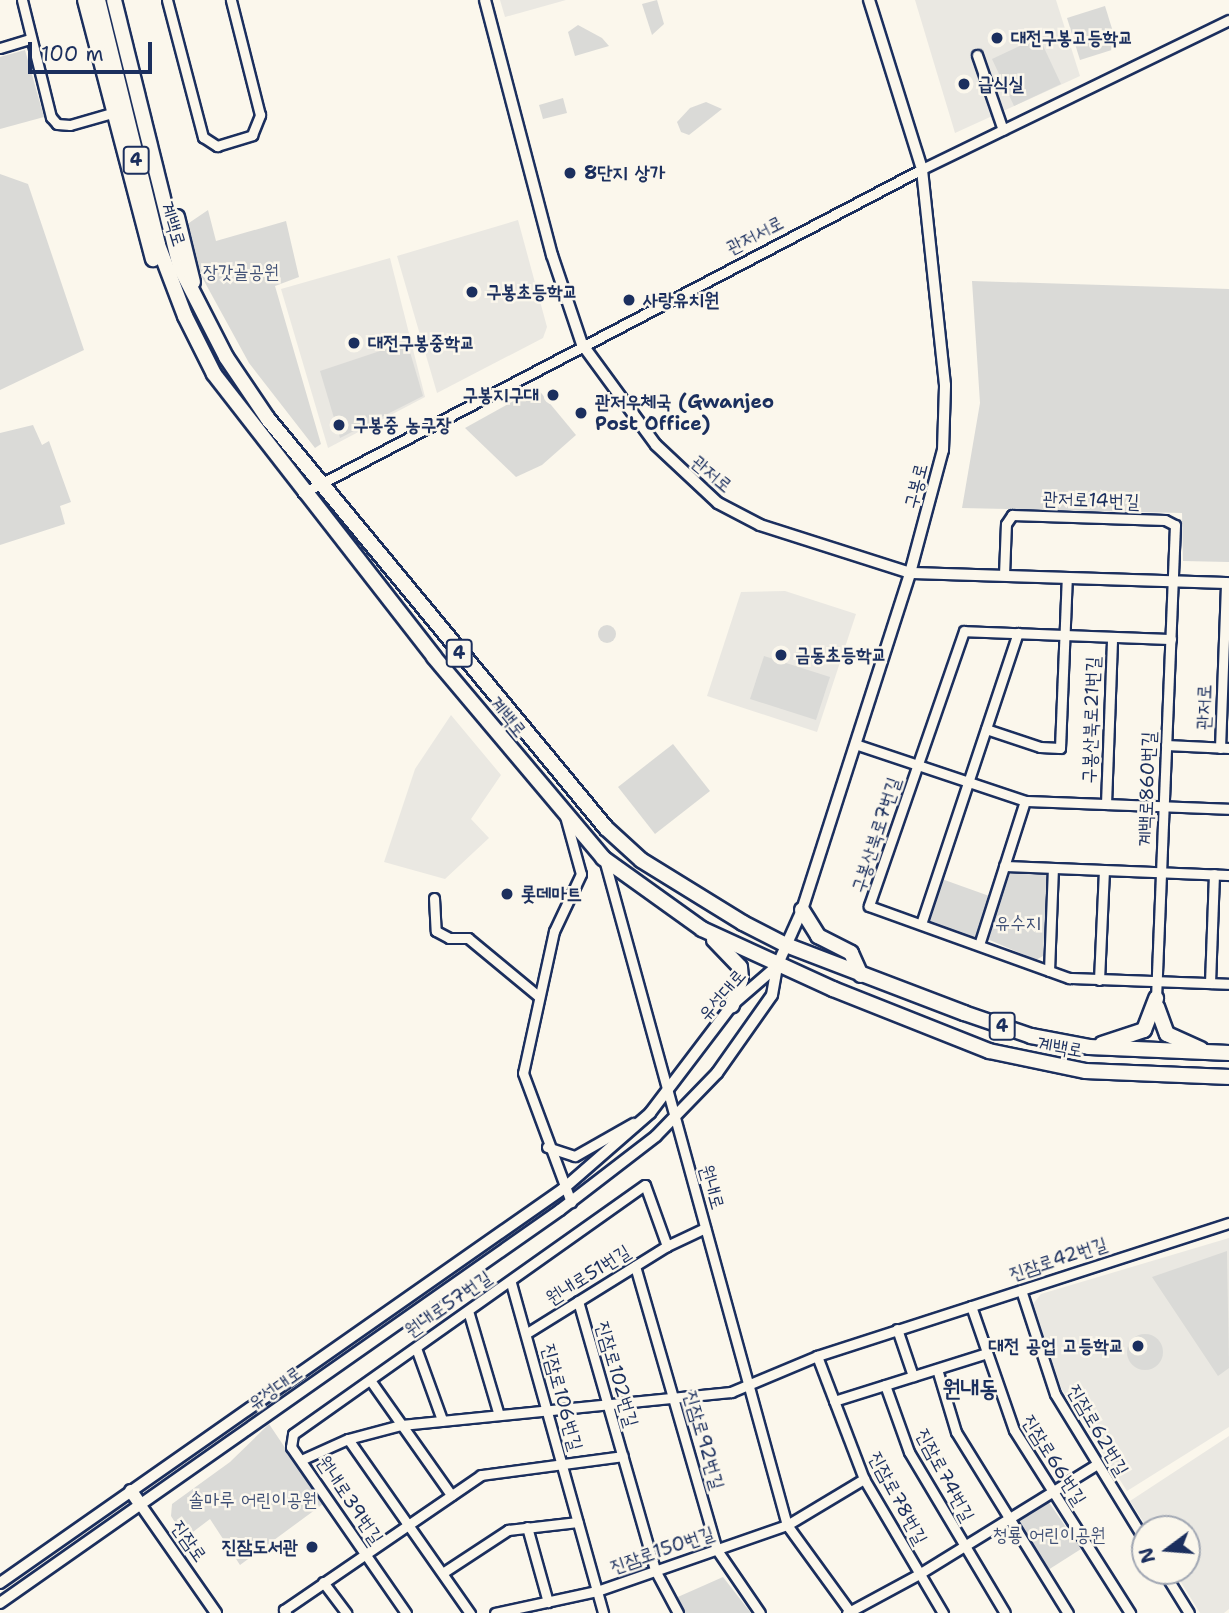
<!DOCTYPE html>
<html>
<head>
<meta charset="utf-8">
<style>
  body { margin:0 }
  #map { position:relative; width:1229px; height:1613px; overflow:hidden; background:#fbf7ec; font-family:"Shantell Sans","Poor Story",sans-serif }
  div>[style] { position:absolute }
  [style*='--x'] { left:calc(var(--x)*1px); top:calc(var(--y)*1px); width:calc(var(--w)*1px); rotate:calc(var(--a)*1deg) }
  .built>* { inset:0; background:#eae8e2 }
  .green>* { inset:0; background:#dadad7 }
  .round { border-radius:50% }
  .roads { filter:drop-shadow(2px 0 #1b2f5e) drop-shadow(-2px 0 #1b2f5e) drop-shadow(0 2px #1b2f5e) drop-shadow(0 -2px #1b2f5e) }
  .minor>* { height:9px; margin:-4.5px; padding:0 4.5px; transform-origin:4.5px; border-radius:4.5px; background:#fbf7ec }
  .tertiary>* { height:10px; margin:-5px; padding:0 5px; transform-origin:5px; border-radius:5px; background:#fbf7ec }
  .secondary>* { height:12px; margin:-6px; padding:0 6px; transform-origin:6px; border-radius:6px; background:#fbf7ec }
  .primary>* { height:14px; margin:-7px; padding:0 7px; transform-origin:7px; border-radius:7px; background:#fbf7ec }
  .dots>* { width:19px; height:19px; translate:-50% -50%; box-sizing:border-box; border:4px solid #fbf7ec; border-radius:50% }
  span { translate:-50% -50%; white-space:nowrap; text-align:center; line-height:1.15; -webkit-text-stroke:5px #fbf7ec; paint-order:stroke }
  .shield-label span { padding:2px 5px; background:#fbf7ec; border:2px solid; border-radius:5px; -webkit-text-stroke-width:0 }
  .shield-label { font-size:18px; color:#1b2f5e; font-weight:700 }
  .poi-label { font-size:19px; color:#1b2f5e; font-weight:700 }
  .left { translate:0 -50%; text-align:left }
  .right { translate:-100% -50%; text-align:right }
  .street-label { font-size:19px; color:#1b2f5e }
  .park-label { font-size:19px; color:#415176 }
  .quarter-label { font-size:23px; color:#1b2f5e; font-weight:700 }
  .north { position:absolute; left:1131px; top:1515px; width:70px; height:70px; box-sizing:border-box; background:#fbf7ec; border:2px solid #a1a7b3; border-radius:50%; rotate:254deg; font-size:19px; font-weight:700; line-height:28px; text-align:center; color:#1b2f5e }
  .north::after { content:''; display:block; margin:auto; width:24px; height:32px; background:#1b2f5e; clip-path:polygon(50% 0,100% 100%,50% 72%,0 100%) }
  .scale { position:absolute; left:28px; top:42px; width:124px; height:32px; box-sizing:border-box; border:4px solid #1b2f5e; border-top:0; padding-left:9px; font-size:21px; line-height:24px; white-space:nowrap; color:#1b2f5e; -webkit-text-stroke:5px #fbf7ec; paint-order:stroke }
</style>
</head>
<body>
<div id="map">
  <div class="built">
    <div style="clip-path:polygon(500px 0,566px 0,505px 17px)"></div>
    <div style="clip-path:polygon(915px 0,1056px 0,1080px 76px,955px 133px)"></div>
    <div style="clip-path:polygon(518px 220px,547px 327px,543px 338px,437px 393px,397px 256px)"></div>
    <div style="clip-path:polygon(390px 258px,425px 397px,328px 448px,281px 289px)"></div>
    <div style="clip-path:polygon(785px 591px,856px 614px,817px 732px,707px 696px,741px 592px)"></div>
    <div style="clip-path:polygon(451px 715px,501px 775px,471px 819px,489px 838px,445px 879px,384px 862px,415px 769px)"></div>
    <div style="clip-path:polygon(1229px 1238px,1229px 1427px,1127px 1491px,1061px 1388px,1033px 1304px,1041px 1294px)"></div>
    <div style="clip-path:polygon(1229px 1436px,1229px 1609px,1224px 1613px,1200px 1613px,1174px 1571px,1187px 1571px,1187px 1529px,1148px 1529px,1130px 1501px)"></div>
  </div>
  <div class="green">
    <div style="clip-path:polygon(657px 0,664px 24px,652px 35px,642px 4px)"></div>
    <div style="clip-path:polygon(1105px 6px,1118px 48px,1080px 60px,1067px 18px)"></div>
    <div style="clip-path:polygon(578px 25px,602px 38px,609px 46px,575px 56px,568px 32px)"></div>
    <div style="clip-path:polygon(1039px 37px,1061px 84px,1014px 106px,992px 59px)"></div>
    <div style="clip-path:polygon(25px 50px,44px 117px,0 129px,0 57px)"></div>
    <div style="clip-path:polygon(563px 98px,567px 113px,543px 119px,539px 105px)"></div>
    <div style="clip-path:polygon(706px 102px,722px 109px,689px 135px,681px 132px,677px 122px,690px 108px)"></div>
    <div style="clip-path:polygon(0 174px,28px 184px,84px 350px,0 390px)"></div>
    <div style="clip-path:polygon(208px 210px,216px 241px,286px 221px,299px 277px,275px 286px,321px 444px,315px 448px,249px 363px,197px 268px,186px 225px)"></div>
    <div style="clip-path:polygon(972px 281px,1229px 289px,1229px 562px,1183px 561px,1182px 513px,962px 508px,980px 403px)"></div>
    <div style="clip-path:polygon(407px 342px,423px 396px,340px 438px,320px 371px)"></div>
    <div style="clip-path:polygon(537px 388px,576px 435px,542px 465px,516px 477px,465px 428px)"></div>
    <div style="clip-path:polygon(33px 425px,42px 445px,49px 441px,71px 502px,60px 506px,65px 524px,0 545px,0 433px)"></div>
    <div class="round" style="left:598px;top:625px;width:18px;height:18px"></div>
    <div style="clip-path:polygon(764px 656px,830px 677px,816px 720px,750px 699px)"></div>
    <div style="clip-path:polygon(673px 744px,710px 791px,655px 834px,618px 787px)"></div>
    <div style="clip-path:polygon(1010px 868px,1048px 873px,1043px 956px,1036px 960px,985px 938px)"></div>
    <div style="clip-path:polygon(939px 878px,992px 897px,978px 940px,925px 923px)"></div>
    <div style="clip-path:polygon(1227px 1251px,1229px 1368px,1218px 1376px,1152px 1277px)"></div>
    <div class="round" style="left:1127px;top:1334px;width:36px;height:36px"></div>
    <div style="clip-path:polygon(269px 1424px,323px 1504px,240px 1565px,210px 1519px,185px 1538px,171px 1516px,172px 1504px,230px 1462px)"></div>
    <div style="clip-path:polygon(1048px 1501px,1081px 1549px,1048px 1570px,1017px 1521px)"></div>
    <div style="clip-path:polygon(723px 1577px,751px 1613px,679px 1613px,671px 1600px)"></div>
  </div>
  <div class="roads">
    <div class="minor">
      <div style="--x:22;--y:0;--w:121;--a:76.1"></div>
      <div style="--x:51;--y:117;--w:9;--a:49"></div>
      <div style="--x:57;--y:124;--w:13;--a:4"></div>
      <div style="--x:70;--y:125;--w:44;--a:-15.9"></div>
      <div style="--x:167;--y:0;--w:142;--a:75.3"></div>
      <div style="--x:203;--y:137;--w:17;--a:33"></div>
      <div style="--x:217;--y:146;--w:37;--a:-17"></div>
      <div style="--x:252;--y:135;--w:22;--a:-68"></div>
      <div style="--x:260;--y:115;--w:119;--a:-104.2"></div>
      <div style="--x:0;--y:48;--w:31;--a:-17"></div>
      <div style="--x:977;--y:55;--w:79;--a:70.9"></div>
      <div style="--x:303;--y:493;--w:699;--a:-27.63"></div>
      <div style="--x:922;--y:169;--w:341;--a:-25.9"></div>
      <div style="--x:1004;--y:575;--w:51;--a:-87.8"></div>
      <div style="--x:1006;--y:524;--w:11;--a:-56"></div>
      <div style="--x:1012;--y:515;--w:153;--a:1.9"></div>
      <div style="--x:1165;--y:520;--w:11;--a:27"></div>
      <div style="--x:1175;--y:525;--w:473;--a:92.3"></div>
      <div style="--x:1171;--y:639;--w:207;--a:-177.8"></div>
      <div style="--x:964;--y:631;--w:291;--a:109.1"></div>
      <div style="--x:869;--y:906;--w:213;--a:19.8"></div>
      <div style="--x:1069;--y:978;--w:160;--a:2.1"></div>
      <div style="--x:986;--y:729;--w:57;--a:18.4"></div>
      <div style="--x:1040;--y:747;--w:20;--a:3"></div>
      <div style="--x:1060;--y:748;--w:171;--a:-87.7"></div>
      <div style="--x:855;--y:744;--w:179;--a:18.5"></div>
      <div style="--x:1025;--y:801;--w:204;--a:2.2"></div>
      <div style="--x:1166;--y:745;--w:63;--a:2.7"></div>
      <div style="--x:1220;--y:748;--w:165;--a:-87.9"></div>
      <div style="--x:1106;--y:804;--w:167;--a:-87.9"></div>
      <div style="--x:565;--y:816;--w:60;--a:74.6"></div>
      <div style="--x:581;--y:874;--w:63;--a:115.3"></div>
      <div style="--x:554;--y:931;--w:145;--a:102.3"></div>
      <div style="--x:523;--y:1073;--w:138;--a:69.6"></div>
      <div style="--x:604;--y:859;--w:691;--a:74.64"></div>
      <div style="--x:787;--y:1525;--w:109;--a:54"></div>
      <div style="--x:1004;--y:866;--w:225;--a:2.3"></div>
      <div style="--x:434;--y:898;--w:33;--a:87"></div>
      <div style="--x:436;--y:931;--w:15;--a:28"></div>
      <div style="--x:449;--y:938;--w:19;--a:0"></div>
      <div style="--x:468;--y:938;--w:91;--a:39.6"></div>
      <div style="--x:921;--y:924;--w:307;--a:-71.6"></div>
      <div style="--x:979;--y:945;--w:151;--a:-72.3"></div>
      <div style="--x:1049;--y:971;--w:103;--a:-87.8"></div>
      <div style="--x:1099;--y:980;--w:110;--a:-87.4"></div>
      <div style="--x:1210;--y:983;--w:109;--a:-87.9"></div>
      <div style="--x:547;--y:1147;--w:29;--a:18"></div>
      <div style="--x:575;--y:1156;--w:67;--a:-29.6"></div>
      <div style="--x:635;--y:1266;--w:296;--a:73.9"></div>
      <div style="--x:717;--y:1550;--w:76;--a:55.7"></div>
      <div style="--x:511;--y:1283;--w:343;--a:74.4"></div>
      <div style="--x:1021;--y:1290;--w:109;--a:71.9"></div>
      <div style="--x:1055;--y:1394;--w:172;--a:58.5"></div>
      <div style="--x:578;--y:1301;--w:280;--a:74"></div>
      <div style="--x:655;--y:1570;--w:49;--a:61.9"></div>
      <div style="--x:971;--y:1306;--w:131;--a:70.9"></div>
      <div style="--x:1014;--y:1430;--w:217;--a:57.6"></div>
      <div style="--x:469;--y:1314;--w:105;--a:73.5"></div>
      <div style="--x:897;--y:1329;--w:50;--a:71.2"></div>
      <div style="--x:527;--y:1333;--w:165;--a:-31.9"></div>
      <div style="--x:667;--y:1246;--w:42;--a:-25.3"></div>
      <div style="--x:416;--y:1348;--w:77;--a:70.1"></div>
      <div style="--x:817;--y:1356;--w:132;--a:69.1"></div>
      <div style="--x:864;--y:1479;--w:156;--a:59.5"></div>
      <div style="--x:937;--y:1369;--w:66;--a:73.2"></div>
      <div style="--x:956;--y:1432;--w:213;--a:58.3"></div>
      <div style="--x:370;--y:1380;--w:141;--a:54.8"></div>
      <div style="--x:885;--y:1385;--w:71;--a:70.3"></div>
      <div style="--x:909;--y:1452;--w:187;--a:59.2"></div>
      <div style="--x:834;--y:1401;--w:160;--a:-17.4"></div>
      <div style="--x:348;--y:1439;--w:213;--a:55"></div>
      <div style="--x:301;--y:1460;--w:51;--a:-24.1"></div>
      <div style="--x:348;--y:1439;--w:55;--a:-14.8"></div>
      <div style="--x:401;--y:1425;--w:332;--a:-5.7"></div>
      <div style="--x:731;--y:1392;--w:93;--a:-22.7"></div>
      <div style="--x:817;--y:1356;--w:433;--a:-17.9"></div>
      <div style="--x:527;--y:1527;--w:78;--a:74.4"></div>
      <div style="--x:1163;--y:1571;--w:49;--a:58.2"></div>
      <div style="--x:444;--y:1572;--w:77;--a:-33.3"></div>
      <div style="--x:508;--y:1530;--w:70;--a:-6.5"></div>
      <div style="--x:323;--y:1582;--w:39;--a:53"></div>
      <div style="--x:286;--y:1613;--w:4;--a:-124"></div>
      <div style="--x:284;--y:1610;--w:239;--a:-34.4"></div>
      <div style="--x:481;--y:1475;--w:143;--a:-7.6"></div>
      <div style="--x:406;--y:1613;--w:202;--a:-124.7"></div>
      <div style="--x:291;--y:1447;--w:13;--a:-81"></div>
      <div style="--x:293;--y:1434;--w:431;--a:-35.3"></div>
      <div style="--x:645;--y:1185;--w:65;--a:70.2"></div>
      <div style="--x:495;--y:1613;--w:104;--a:-12.2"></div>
      <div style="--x:597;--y:1591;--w:201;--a:-19.2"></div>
      <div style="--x:787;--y:1525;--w:90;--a:-30.9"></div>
      <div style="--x:847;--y:1613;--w:82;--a:-28.4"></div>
      <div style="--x:919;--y:1574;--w:209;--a:-31.7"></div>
    </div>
    <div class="tertiary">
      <div style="--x:485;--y:0;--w:264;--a:75.3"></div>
      <div style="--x:552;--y:255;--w:94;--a:71.4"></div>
      <div style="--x:582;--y:344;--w:125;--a:53.8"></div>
      <div style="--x:656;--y:445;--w:85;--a:43.1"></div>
      <div style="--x:718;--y:503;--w:47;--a:27.6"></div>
      <div style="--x:760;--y:525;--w:157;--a:17.7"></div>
      <div style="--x:910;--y:573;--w:319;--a:1.8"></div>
      <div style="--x:140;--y:1504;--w:133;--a:55.1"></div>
      <div style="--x:0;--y:1583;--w:687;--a:-34.99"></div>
      <div style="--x:563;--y:1189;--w:116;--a:-41.1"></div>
      <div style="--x:650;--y:1113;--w:136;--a:-52.8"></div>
      <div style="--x:732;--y:1005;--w:60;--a:-40.9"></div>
      <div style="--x:0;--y:1603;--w:684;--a:-35.06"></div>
      <div style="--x:560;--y:1210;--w:121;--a:-37.6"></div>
      <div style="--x:656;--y:1136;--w:88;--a:-45.9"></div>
      <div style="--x:717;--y:1073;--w:95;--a:-54.8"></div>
      <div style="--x:772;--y:995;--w:29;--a:-80"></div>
      <div style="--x:777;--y:966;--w:61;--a:-65.9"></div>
      <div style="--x:802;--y:910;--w:354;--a:-72.2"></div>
      <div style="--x:910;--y:573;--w:127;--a:-75"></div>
      <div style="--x:943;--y:450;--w:65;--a:-88.2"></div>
      <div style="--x:945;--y:385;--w:217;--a:-96.1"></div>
      <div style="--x:922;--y:169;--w:177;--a:-107.4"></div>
    </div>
    <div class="secondary">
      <div style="--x:131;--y:1491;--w:16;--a:55"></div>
    </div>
    <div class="primary">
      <div style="--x:85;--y:0;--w:268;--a:75.3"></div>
      <div style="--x:98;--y:0;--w:252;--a:76.2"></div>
      <div style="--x:158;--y:245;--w:76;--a:69.2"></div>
      <div style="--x:185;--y:316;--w:65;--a:63.4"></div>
      <div style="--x:214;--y:374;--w:358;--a:52.1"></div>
      <div style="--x:434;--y:657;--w:263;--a:49.9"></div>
      <div style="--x:603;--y:858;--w:122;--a:35.6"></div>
      <div style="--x:702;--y:929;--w:144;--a:24.6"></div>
      <div style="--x:833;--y:989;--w:168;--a:21.7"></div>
      <div style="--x:989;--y:1051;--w:99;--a:11.7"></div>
      <div style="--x:1086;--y:1071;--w:143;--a:2.4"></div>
      <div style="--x:114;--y:0;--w:275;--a:76.1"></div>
      <div style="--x:180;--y:267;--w:101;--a:62.9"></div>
      <div style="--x:226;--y:357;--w:75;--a:55.9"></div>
      <div style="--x:268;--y:419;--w:531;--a:50.43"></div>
      <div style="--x:606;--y:828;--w:47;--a:42.4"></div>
      <div style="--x:641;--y:860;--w:120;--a:31.7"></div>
      <div style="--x:743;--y:923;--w:48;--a:27.1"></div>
      <div style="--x:786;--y:945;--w:191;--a:20.9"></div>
      <div style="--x:964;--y:1013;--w:71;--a:18.9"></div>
      <div style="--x:1031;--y:1036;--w:59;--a:10.7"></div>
      <div style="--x:1089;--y:1047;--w:140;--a:2.5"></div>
      <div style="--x:177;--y:217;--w:67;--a:76.2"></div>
      <div style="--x:802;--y:910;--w:31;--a:58"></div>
      <div style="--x:818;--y:936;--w:37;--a:27"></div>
      <div style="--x:851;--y:953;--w:24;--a:66"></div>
      <div style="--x:714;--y:940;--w:37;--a:46"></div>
      <div style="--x:740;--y:967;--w:12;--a:85"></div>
      <div style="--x:741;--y:979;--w:28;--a:109"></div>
      <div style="--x:1157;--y:1007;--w:29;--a:70"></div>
      <div style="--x:1167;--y:1034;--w:37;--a:24"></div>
      <div style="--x:1102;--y:1044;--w:44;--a:-18.4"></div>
      <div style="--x:1144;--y:1030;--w:34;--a:-69"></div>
    </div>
  </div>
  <div class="dots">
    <div style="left:997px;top:38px;background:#1b2f5e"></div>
    <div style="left:964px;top:84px;background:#1b2f5e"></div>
    <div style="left:570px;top:173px;background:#1b2f5e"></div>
    <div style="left:472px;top:292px;background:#1b2f5e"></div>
    <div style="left:629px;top:300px;background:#1b2f5e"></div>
    <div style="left:354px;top:343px;background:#1b2f5e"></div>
    <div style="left:553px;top:395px;background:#1b2f5e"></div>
    <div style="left:581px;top:413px;background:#1b2f5e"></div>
    <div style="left:339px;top:425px;background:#1b2f5e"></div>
    <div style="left:781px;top:655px;background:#1b2f5e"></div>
    <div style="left:507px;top:894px;background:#1b2f5e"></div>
    <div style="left:1138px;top:1346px;background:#1b2f5e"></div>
    <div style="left:312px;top:1547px;background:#1b2f5e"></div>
  </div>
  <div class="shield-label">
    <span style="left:136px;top:160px">4</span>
    <span style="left:459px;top:653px">4</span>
    <span style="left:1002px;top:1026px">4</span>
  </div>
  <div class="poi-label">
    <span class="left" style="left:1011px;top:38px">대전구봉고등학교</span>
    <span class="left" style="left:978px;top:84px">급식실</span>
    <span class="left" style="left:584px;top:173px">8단지 상가</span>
    <span class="left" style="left:486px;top:292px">구봉초등학교</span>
    <span class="left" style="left:643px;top:300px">사랑유치원</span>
    <span class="left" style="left:368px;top:343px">대전구봉중학교</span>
    <span class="right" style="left:539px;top:395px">구봉지구대</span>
    <span class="left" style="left:595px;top:413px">관저우체국 (Gwanjeo<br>Post Office)</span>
    <span class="left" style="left:353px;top:425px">구봉중 농구장</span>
    <span class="left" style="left:795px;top:655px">금동초등학교</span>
    <span class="left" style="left:521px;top:894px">롯데마트</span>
    <span class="right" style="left:1124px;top:1346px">대전 공업 고등학교</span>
    <span class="right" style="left:298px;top:1547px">진잠도서관</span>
  </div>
  <div class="street-label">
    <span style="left:173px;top:224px;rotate:73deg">계백로</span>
    <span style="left:755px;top:235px;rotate:-27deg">관저서로</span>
    <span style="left:712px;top:474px;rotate:40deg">관저로</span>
    <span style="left:916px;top:486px;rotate:-76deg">구봉로</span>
    <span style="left:1091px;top:500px;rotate:2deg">관저로14번길</span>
    <span style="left:1204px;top:707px;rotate:-88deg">관저로</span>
    <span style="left:508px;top:717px;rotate:51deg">계백로</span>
    <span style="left:1091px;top:720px;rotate:-88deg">구봉산북로21번길</span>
    <span style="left:1147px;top:789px;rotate:-88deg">계백로860번길</span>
    <span style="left:876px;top:835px;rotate:-72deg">구봉산북로7번길</span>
    <span style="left:722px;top:995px;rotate:-49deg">유성대로</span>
    <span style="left:1060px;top:1047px;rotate:10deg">계백로</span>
    <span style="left:712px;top:1187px;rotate:74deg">원내로</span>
    <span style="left:1058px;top:1259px;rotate:-18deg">진잠로42번길</span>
    <span style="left:588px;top:1275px;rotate:-32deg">원내로51번길</span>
    <span style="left:448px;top:1304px;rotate:-35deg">원내로57번길</span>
    <span style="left:617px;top:1374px;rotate:74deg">진잠로102번길</span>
    <span style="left:275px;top:1388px;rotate:-35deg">유성대로</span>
    <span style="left:562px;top:1397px;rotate:75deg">진잠로106번길</span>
    <span style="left:1098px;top:1430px;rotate:60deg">진잠로62번길</span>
    <span style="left:704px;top:1440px;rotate:74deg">진잠로92번길</span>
    <span style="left:1054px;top:1460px;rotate:58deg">진잠로66번길</span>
    <span style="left:945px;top:1475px;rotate:62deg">진잠로74번길</span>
    <span style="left:898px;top:1498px;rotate:62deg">진잠로78번길</span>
    <span style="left:350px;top:1500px;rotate:56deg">원내로39번길</span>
    <span style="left:189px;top:1541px;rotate:55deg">진잠로</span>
    <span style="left:662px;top:1550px;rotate:-19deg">진잠로150번길</span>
  </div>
  <div class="park-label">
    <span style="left:241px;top:272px">장갓골공원</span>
    <span style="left:1018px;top:923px">유수지</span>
    <span style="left:253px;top:1500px">솔마루 어린이공원</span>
    <span style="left:1049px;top:1535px">청룡 어린이공원</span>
  </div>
  <div class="quarter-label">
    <span style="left:970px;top:1388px">원내동</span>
  </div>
  <div class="north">N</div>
  <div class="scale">100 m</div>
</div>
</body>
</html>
